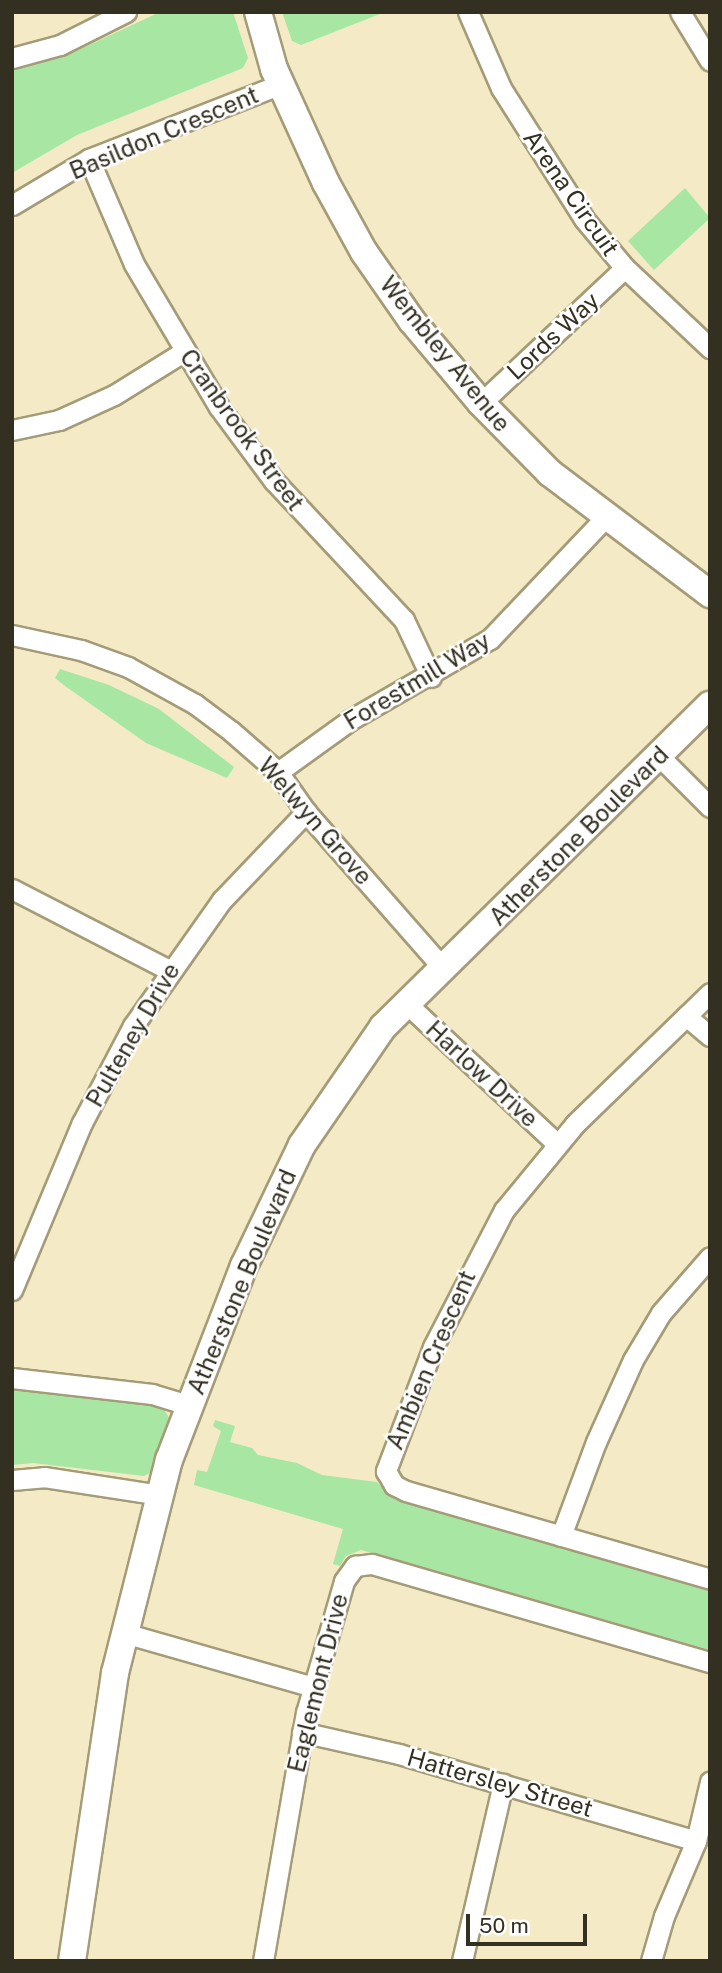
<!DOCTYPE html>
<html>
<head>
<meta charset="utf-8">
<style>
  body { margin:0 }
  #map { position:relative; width:722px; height:1973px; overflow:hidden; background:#f4ebc6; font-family:"Public Sans",sans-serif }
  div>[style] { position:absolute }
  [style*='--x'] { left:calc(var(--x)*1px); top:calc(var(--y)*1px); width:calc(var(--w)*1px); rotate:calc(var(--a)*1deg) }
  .green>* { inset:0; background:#a8e6a3 }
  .roads { filter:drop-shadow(2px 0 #a49b78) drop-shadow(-2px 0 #a49b78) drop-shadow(0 2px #a49b78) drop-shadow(0 -2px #a49b78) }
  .street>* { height:19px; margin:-9.5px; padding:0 9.5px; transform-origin:9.5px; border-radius:9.5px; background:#fff }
  .secondary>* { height:26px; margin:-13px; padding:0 13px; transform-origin:13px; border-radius:13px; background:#fff }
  span { translate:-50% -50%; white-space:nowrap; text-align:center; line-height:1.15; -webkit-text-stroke:5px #fff; paint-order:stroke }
  .street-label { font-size:24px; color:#332f21 }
  .frame { position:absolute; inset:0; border:14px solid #332f21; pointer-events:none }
  .scale { position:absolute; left:466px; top:1914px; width:121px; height:32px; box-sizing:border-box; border:4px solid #332f21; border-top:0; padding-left:9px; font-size:21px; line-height:24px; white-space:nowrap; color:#332f21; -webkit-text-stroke:5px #fff; paint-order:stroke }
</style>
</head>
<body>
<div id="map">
  <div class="green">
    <div style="clip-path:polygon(160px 12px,233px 12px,248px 58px,243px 68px,77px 135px,12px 173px,12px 70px,72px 53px)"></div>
    <div style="clip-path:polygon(282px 12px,385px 12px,301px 45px,292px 41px)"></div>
    <div style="clip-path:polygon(685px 188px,710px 218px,654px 270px,628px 241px)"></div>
    <div style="clip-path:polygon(60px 669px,109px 685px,159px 709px,234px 767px,227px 778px,146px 743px,65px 686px,55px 678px)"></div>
    <div style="clip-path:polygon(12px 1384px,150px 1401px,163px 1408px,170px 1419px,152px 1472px,144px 1476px,33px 1463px,12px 1465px)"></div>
    <div style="clip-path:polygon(215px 1420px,235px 1426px,230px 1442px,252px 1448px,258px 1455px,297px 1463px,322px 1475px,377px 1482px,384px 1489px,710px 1583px,710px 1650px,361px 1550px,346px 1556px,340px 1566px,333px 1564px,343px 1529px,194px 1485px,197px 1470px,207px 1472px,221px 1431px,213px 1426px)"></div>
  </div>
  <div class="roads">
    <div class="street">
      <div style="--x:468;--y:12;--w:83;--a:66.5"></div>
      <div style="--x:501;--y:88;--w:155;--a:57.6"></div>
      <div style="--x:584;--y:219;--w:64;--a:50.1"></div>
      <div style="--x:625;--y:268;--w:117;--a:43.3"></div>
      <div style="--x:680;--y:12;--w:57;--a:58.5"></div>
      <div style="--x:12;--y:58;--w:50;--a:-15.2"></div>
      <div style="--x:60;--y:45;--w:74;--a:-26.6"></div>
      <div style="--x:89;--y:159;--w:114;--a:66.8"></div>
      <div style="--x:134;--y:264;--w:166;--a:59.3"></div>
      <div style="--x:219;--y:407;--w:92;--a:53.4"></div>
      <div style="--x:274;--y:481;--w:190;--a:46.9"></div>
      <div style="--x:404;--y:620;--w:63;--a:64.7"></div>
      <div style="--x:12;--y:205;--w:90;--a:-30.9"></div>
      <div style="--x:89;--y:159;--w:206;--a:-21.3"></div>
      <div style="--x:481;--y:403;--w:197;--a:-43.2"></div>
      <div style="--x:12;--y:430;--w:48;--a:-12"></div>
      <div style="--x:59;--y:420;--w:60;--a:-24.4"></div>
      <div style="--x:114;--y:395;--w:81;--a:-31.9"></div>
      <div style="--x:12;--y:635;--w:71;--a:12.3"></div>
      <div style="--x:81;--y:650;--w:50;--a:19.9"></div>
      <div style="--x:128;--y:667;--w:77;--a:28.9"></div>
      <div style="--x:195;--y:704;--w:45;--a:36.9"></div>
      <div style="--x:231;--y:731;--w:62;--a:41.1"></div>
      <div style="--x:278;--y:772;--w:49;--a:55"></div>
      <div style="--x:306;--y:812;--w:209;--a:48.7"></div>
      <div style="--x:660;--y:757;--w:71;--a:45"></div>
      <div style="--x:278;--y:772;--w:89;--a:-35.8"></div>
      <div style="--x:350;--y:720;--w:162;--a:-30.1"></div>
      <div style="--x:490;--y:639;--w:167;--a:-46.5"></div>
      <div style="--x:12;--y:889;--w:177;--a:27.3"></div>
      <div style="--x:710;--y:993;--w:188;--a:135.9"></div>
      <div style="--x:575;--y:1124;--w:112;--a:129.5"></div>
      <div style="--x:504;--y:1210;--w:154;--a:117.4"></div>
      <div style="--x:433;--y:1347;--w:133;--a:110.8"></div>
      <div style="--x:386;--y:1471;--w:16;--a:60"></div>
      <div style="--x:394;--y:1485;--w:13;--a:27"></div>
      <div style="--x:406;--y:1491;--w:316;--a:16.1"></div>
      <div style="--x:407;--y:1004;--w:205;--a:43"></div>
      <div style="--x:686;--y:1016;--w:31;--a:40"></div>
      <div style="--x:12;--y:1290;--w:181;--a:-67.3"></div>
      <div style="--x:82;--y:1123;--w:110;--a:-62.3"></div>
      <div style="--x:133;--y:1026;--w:154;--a:-54.8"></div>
      <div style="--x:222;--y:900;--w:122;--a:-46.3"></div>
      <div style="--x:12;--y:1378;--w:141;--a:6.5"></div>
      <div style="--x:152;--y:1394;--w:39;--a:17"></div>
      <div style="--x:12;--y:1480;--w:32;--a:-5"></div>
      <div style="--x:44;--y:1477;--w:117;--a:8.8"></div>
      <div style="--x:561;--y:1536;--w:100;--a:-69.6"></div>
      <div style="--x:596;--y:1442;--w:90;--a:-65.7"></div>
      <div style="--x:633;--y:1360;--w:55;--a:-59.2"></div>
      <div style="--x:661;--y:1313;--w:74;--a:-48.8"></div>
      <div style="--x:124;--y:1633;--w:197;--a:15.9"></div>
      <div style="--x:302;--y:1732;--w:99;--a:12.8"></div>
      <div style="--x:399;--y:1754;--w:309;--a:16.3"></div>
      <div style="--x:263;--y:1961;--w:252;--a:-80.2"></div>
      <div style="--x:306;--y:1713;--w:137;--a:-73.9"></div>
      <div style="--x:344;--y:1581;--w:19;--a:-54"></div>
      <div style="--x:355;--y:1566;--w:17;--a:-7"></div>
      <div style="--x:372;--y:1564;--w:352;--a:16.2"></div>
      <div style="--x:462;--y:1961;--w:182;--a:-77"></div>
      <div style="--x:651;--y:1961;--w:47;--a:-73.9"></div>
      <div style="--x:664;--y:1916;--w:82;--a:-66.9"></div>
      <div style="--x:696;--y:1841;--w:61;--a:-76.7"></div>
    </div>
    <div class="secondary">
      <div style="--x:258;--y:12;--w:59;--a:74.3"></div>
      <div style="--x:274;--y:69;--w:125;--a:65.5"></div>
      <div style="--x:326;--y:183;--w:79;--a:61.2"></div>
      <div style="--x:364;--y:252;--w:84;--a:55.2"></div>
      <div style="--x:412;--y:321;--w:107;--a:49.9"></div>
      <div style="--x:481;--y:403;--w:98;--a:45.4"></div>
      <div style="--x:550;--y:473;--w:201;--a:37.1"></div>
      <div style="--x:72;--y:1961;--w:291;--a:-81.5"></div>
      <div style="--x:115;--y:1673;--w:220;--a:-75.8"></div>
      <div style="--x:169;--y:1460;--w:208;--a:-68.9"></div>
      <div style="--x:244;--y:1266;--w:134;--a:-64.4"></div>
      <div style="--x:302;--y:1145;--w:143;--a:-55.5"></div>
      <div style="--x:383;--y:1027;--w:459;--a:-44.6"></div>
    </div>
  </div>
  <div class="street-label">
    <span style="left:164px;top:133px;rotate:-23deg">Basildon Crescent</span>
    <span style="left:571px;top:193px;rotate:55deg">Arena Circuit</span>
    <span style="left:553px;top:336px;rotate:-43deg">Lords Way</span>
    <span style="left:445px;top:354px;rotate:51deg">Wembley Avenue</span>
    <span style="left:242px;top:430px;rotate:54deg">Cranbrook Street</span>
    <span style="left:417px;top:681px;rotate:-31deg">Forestmill Way</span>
    <span style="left:315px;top:821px;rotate:49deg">Welwyn Grove</span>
    <span style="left:579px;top:836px;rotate:-45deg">Atherstone Boulevard</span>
    <span style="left:133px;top:1035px;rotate:-60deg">Pulteney Drive</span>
    <span style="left:482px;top:1074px;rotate:43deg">Harlow Drive</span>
    <span style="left:242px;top:1282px;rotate:-67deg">Atherstone Boulevard</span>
    <span style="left:431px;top:1360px;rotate:-67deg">Ambien Crescent</span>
    <span style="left:318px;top:1683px;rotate:-76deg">Eaglemont Drive</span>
    <span style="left:500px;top:1783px;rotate:16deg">Hattersley Street</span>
  </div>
  <div class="frame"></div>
  <div class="scale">50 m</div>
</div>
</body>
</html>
